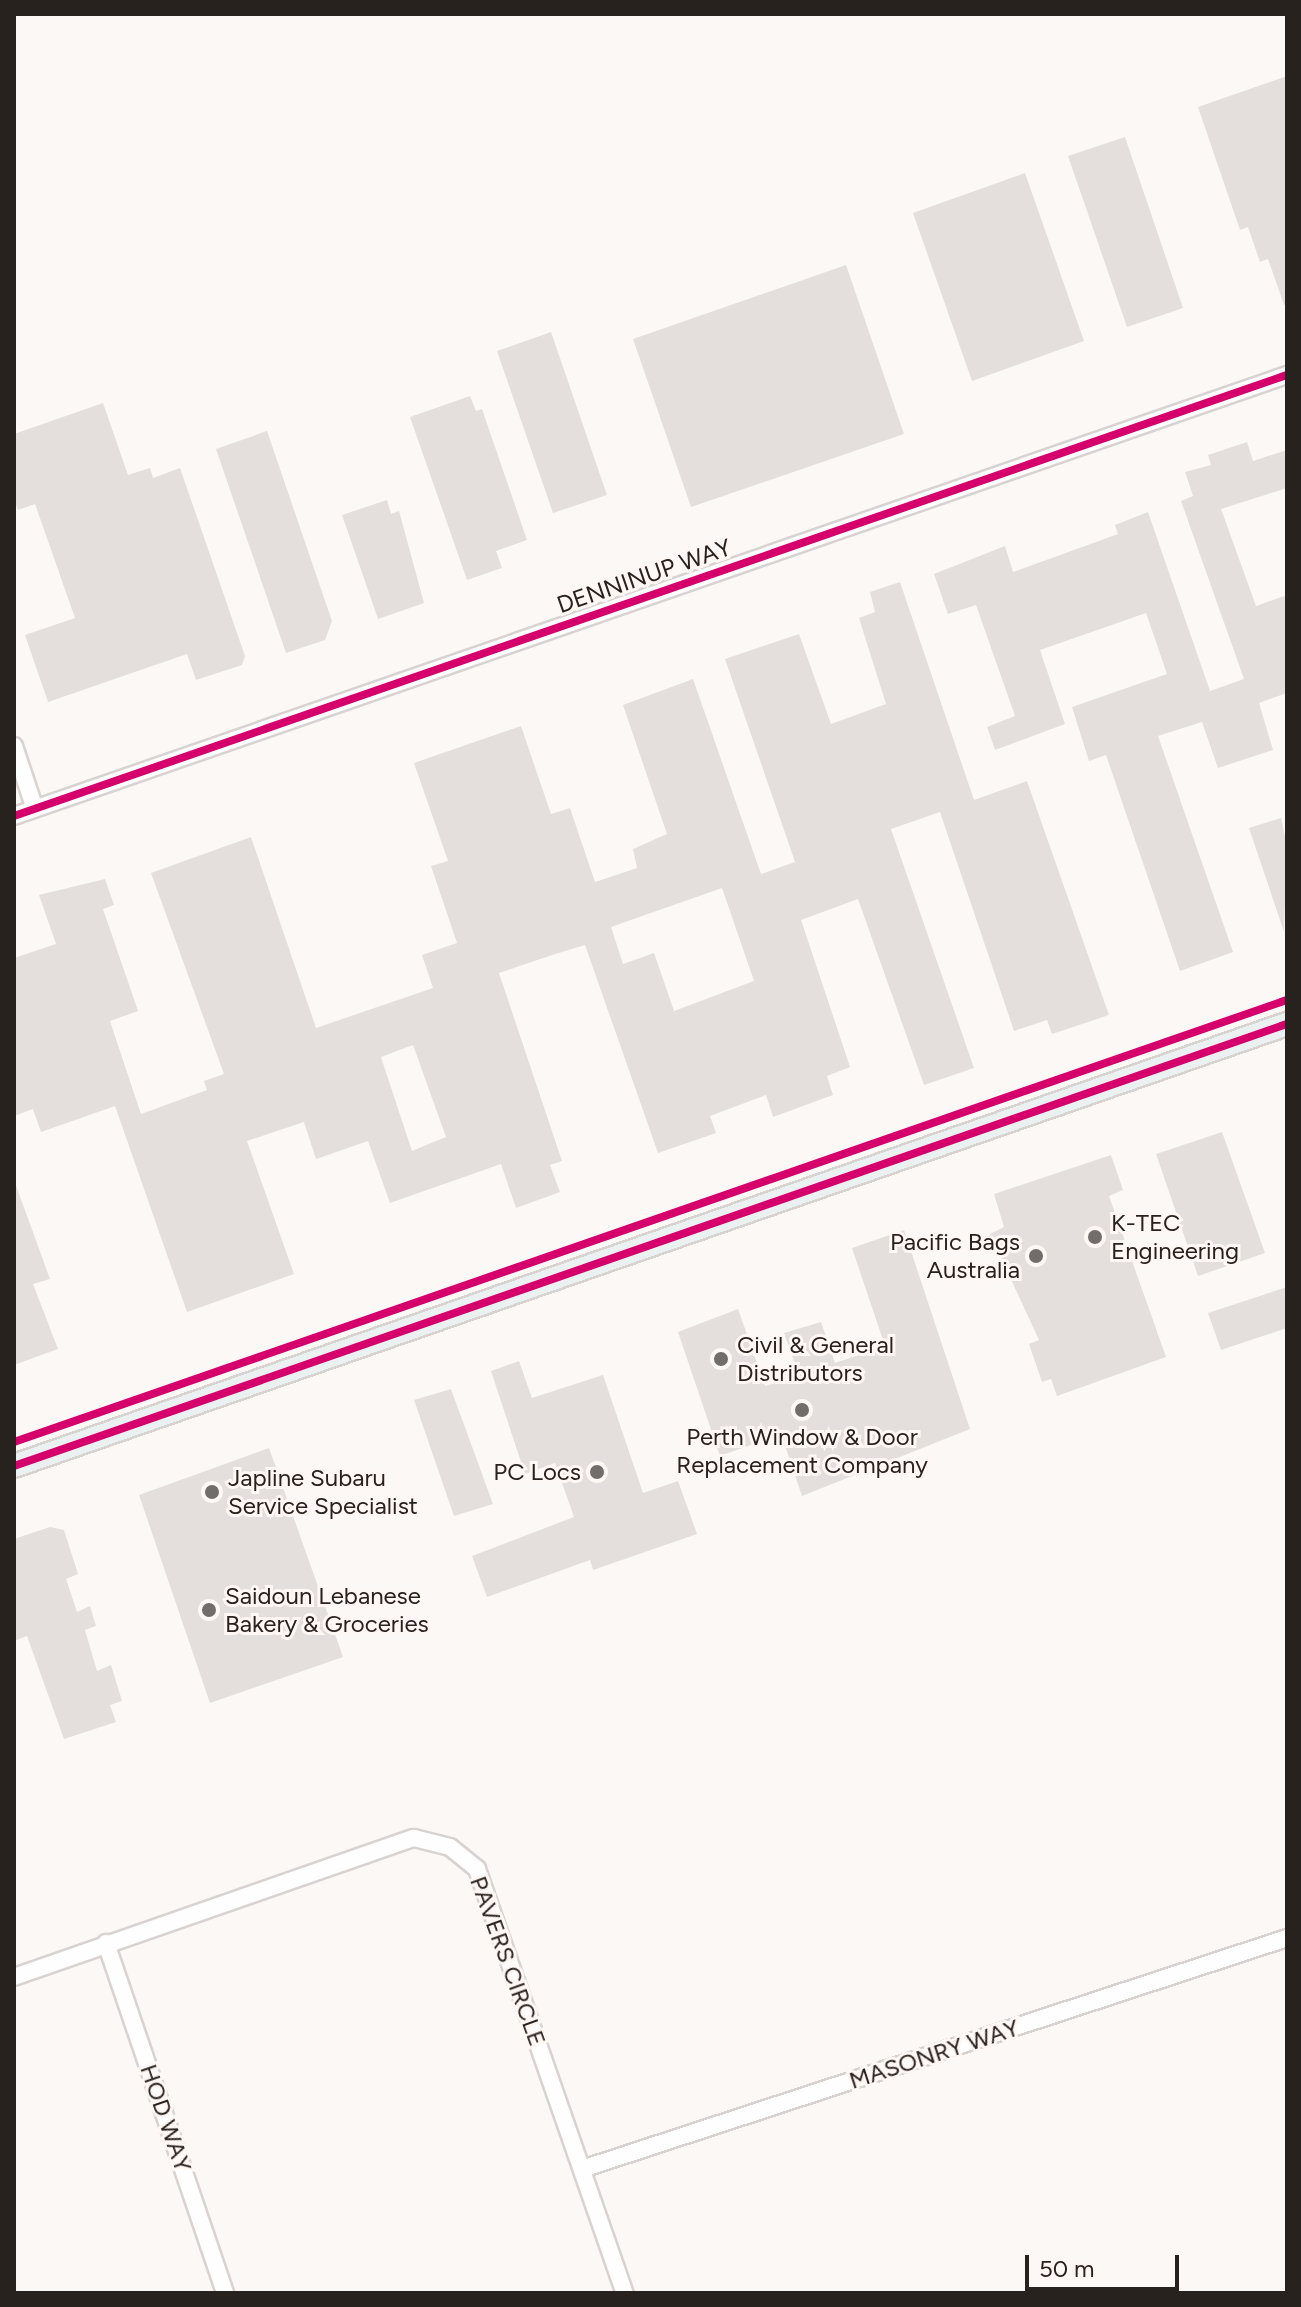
<!DOCTYPE html>
<html>
<head>
<meta charset="utf-8">
<style>
  body { margin:0 }
  #map { position:relative; width:1301px; height:2307px; overflow:hidden; background:#fcf8f6; font-family:Figtree,sans-serif }
  div>[style] { position:absolute }
  [style*='--x'] { left:calc(var(--x)*1px); top:calc(var(--y)*1px); width:calc(var(--w)*1px); rotate:calc(var(--a)*1deg) }
  .building>* { inset:0; background:#e4dfdc }
  .roads { filter:drop-shadow(2px 0 #d8d3d1) drop-shadow(-2px 0 #d8d3d1) drop-shadow(0 2px #d8d3d1) drop-shadow(0 -2px #d8d3d1) }
  .street>* { height:16px; margin:-8px; padding:0 8px; transform-origin:8px; border-radius:8px; background:#fffefe }
  .secondary>* { height:22px; margin:-11px; padding:0 11px; transform-origin:11px; border-radius:11px; background:#ebf0f0 }
  .cycleway>* { height:8px; margin:-4px; padding:0 4px; transform-origin:4px; border-radius:4px; background:#d6006c }
  .dots>* { width:22px; height:22px; translate:-50% -50%; box-sizing:border-box; border:4px solid #fef7f4; border-radius:50% }
  span { translate:-50% -50%; white-space:nowrap; text-align:center; line-height:1.15; -webkit-text-stroke:6px #fef7f4; paint-order:stroke }
  .street-label { font-size:24px; color:#28221f }
  .poi-label { font-size:24px; color:#28221f }
  .left { translate:0 -50%; text-align:left }
  .right { translate:-100% -50%; text-align:right }
  .frame { position:absolute; inset:0; border:16px solid #28221f; pointer-events:none }
  .scale { position:absolute; left:1025px; top:2255px; width:154px; height:36px; box-sizing:border-box; border:4px solid #28221f; border-top:0; padding-left:10px; font-size:24px; line-height:28px; white-space:nowrap; color:#28221f; -webkit-text-stroke:6px #fef7f4; paint-order:stroke }
</style>
</head>
<body>
<div id="map">
  <div class="building">
    <div style="clip-path:polygon(1287px 76px,1287px 304px,1284px 305px,1268px 259px,1260px 262px,1248px 227px,1240px 230px,1198px 107px)"></div>
    <div style="clip-path:polygon(1125px 137px,1183px 308px,1127px 327px,1068px 156px)"></div>
    <div style="clip-path:polygon(1025px 173px,1084px 341px,972px 381px,913px 213px)"></div>
    <div style="clip-path:polygon(846px 265px,904px 434px,691px 507px,633px 339px)"></div>
    <div style="clip-path:polygon(551px 332px,607px 495px,553px 513px,497px 351px)"></div>
    <div style="clip-path:polygon(470px 396px,476px 411px,482px 409px,527px 540px,496px 551px,502px 568px,467px 580px,410px 417px)"></div>
    <div style="clip-path:polygon(103px 403px,128px 475px,150px 468px,153px 478px,180px 468px,245px 656px,242px 665px,196px 680px,187px 654px,48px 702px,25px 635px,75px 618px,35px 504px,18px 510px,14px 499px,14px 434px)"></div>
    <div style="clip-path:polygon(267px 431px,332px 621px,325px 640px,286px 653px,216px 449px)"></div>
    <div style="clip-path:polygon(1247px 442px,1253px 461px,1287px 450px,1287px 488px,1221px 509px,1256px 606px,1287px 595px,1287px 693px,1259px 703px,1273px 750px,1218px 768px,1202px 722px,1158px 736px,1233px 952px,1180px 971px,1106px 755px,1089px 761px,1072px 707px,1167px 674px,1146px 613px,1040px 650px,1065px 724px,995px 750px,987px 727px,1015px 716px,976px 605px,948px 614px,934px 574px,1005px 546px,1013px 572px,1118px 534px,1115px 525px,1148px 512px,1210px 691px,1244px 679px,1181px 501px,1193px 496px,1185px 472px,1211px 465px,1208px 455px)"></div>
    <div style="clip-path:polygon(387px 500px,391px 514px,399px 511px,424px 603px,378px 619px,342px 515px)"></div>
    <div style="clip-path:polygon(evenodd,900px 582px,974px 800px,1027px 781px,1109px 1015px,1052px 1034px,1047px 1020px,1014px 1031px,940px 812px,891px 829px,974px 1068px,924px 1085px,858px 899px,801px 920px,850px 1067px,827px 1076px,833px 1095px,773px 1117px,766px 1095px,710px 1116px,716px 1133px,658px 1153px,585px 945px,552px 955px,499px 973px,562px 1161px,550px 1165px,560px 1192px,516px 1208px,501px 1164px,390px 1203px,368px 1141px,316px 1159px,304px 1122px,247px 1141px,294px 1274px,187px 1312px,115px 1106px,41px 1132px,33px 1109px,14px 1116px,14px 958px,56px 944px,39px 895px,105px 879px,114px 905px,103px 909px,138px 1011px,110px 1021px,141px 1114px,207px 1090px,204px 1081px,224px 1074px,151px 873px,251px 837px,316px 1028px,433px 988px,422px 955px,457px 943px,431px 866px,448px 861px,414px 763px,521px 726px,551px 814px,570px 808px,595px 882px,637px 868px,633px 849px,667px 834px,623px 705px,693px 679px,761px 874px,795px 862px,725px 659px,799px 634px,831px 724px,886px 704px,859px 618px,875px 612px,870px 592px,900px 582px,722px 888px,754px 981px,674px 1011px,654px 953px,623px 964px,611px 927px,722px 888px,900px 582px,413px 1045px,446px 1137px,412px 1151px,381px 1057px,413px 1045px)"></div>
    <div style="clip-path:polygon(1281px 818px,1287px 845px,1284px 932px,1249px 828px)"></div>
    <div style="clip-path:polygon(1222px 1132px,1265px 1253px,1198px 1276px,1156px 1154px)"></div>
    <div style="clip-path:polygon(1111px 1155px,1123px 1190px,1109px 1196px,1166px 1357px,1057px 1396px,1051px 1379px,1042px 1382px,1029px 1344px,1039px 1340px,990px 1234px,1004px 1227px,994px 1194px)"></div>
    <div style="clip-path:polygon(14px 1180px,50px 1279px,33px 1284px,58px 1349px,14px 1365px)"></div>
    <div style="clip-path:polygon(904px 1230px,970px 1429px,802px 1496px,781px 1434px,720px 1456px,678px 1332px,738px 1309px,765px 1386px,799px 1375px,784px 1333px,821px 1322px,835px 1363px,885px 1346px,852px 1248px)"></div>
    <div style="clip-path:polygon(1287px 1287px,1287px 1328px,1221px 1350px,1208px 1313px)"></div>
    <div style="clip-path:polygon(519px 1361px,532px 1398px,603px 1375px,643px 1493px,678px 1481px,697px 1534px,593px 1570px,590px 1560px,487px 1597px,472px 1556px,574px 1517px,555px 1463px,525px 1474px,491px 1371px)"></div>
    <div style="clip-path:polygon(451px 1389px,493px 1504px,454px 1516px,414px 1400px)"></div>
    <div style="clip-path:polygon(269px 1448px,343px 1657px,210px 1703px,139px 1495px)"></div>
    <div style="clip-path:polygon(50px 1527px,64px 1530px,78px 1574px,66px 1579px,77px 1612px,90px 1606px,96px 1626px,85px 1630px,97px 1671px,111px 1665px,122px 1701px,110px 1705px,116px 1722px,64px 1739px,27px 1636px,14px 1641px,14px 1539px)"></div>
  </div>
  <div class="roads">
    <div class="street">
      <div style="--x:14;--y:746;--w:66;--a:71.6"></div>
      <div style="--x:14;--y:816;--w:1347;--a:-19.11"></div>
      <div style="--x:106;--y:1943;--w:370;--a:71.2"></div>
      <div style="--x:14;--y:1977;--w:423;--a:-19.2"></div>
      <div style="--x:414;--y:1838;--w:37;--a:14"></div>
      <div style="--x:450;--y:1847;--w:35;--a:39"></div>
      <div style="--x:477;--y:1869;--w:449;--a:70.8"></div>
      <div style="--x:582;--y:2169;--w:742;--a:-18.14"></div>
    </div>
    <div class="secondary">
      <div style="--x:14;--y:1466;--w:1348;--a:-19.15"></div>
    </div>
  </div>
  <div class="cycleway">
    <div style="--x:14;--y:816;--w:1347;--a:-19.11"></div>
    <div style="--x:14;--y:1442;--w:1348;--a:-19.15"></div>
    <div style="--x:14;--y:1466;--w:1348;--a:-19.15"></div>
  </div>
  <div class="dots">
    <div style="left:1095px;top:1237px;background:#726d6a"></div>
    <div style="left:1036px;top:1256px;background:#726d6a"></div>
    <div style="left:721px;top:1359px;background:#726d6a"></div>
    <div style="left:802px;top:1410px;background:#726d6a"></div>
    <div style="left:597px;top:1472px;background:#726d6a"></div>
    <div style="left:212px;top:1492px;background:#726d6a"></div>
    <div style="left:209px;top:1610px;background:#726d6a"></div>
  </div>
  <div class="street-label">
    <span style="left:644px;top:576px;rotate:-19deg">DENNINUP WAY</span>
    <span style="left:508px;top:1961px;rotate:70deg">PAVERS CIRCLE</span>
    <span style="left:934px;top:2054px;rotate:-18deg">MASONRY WAY</span>
    <span style="left:166px;top:2118px;rotate:71deg">HOD WAY</span>
  </div>
  <div class="poi-label">
    <span class="left" style="left:1111px;top:1237px">K-TEC<br>Engineering</span>
    <span class="right" style="left:1020px;top:1256px">Pacific Bags<br>Australia</span>
    <span class="left" style="left:737px;top:1359px">Civil &amp; General<br>Distributors</span>
    <span style="left:802px;top:1451px">Perth Window &amp; Door<br>Replacement Company</span>
    <span class="right" style="left:581px;top:1472px">PC Locs</span>
    <span class="left" style="left:228px;top:1492px">Japline Subaru<br>Service Specialist</span>
    <span class="left" style="left:225px;top:1610px">Saidoun Lebanese<br>Bakery &amp; Groceries</span>
  </div>
  <div class="frame"></div>
  <div class="scale">50 m</div>
</div>
</body>
</html>
